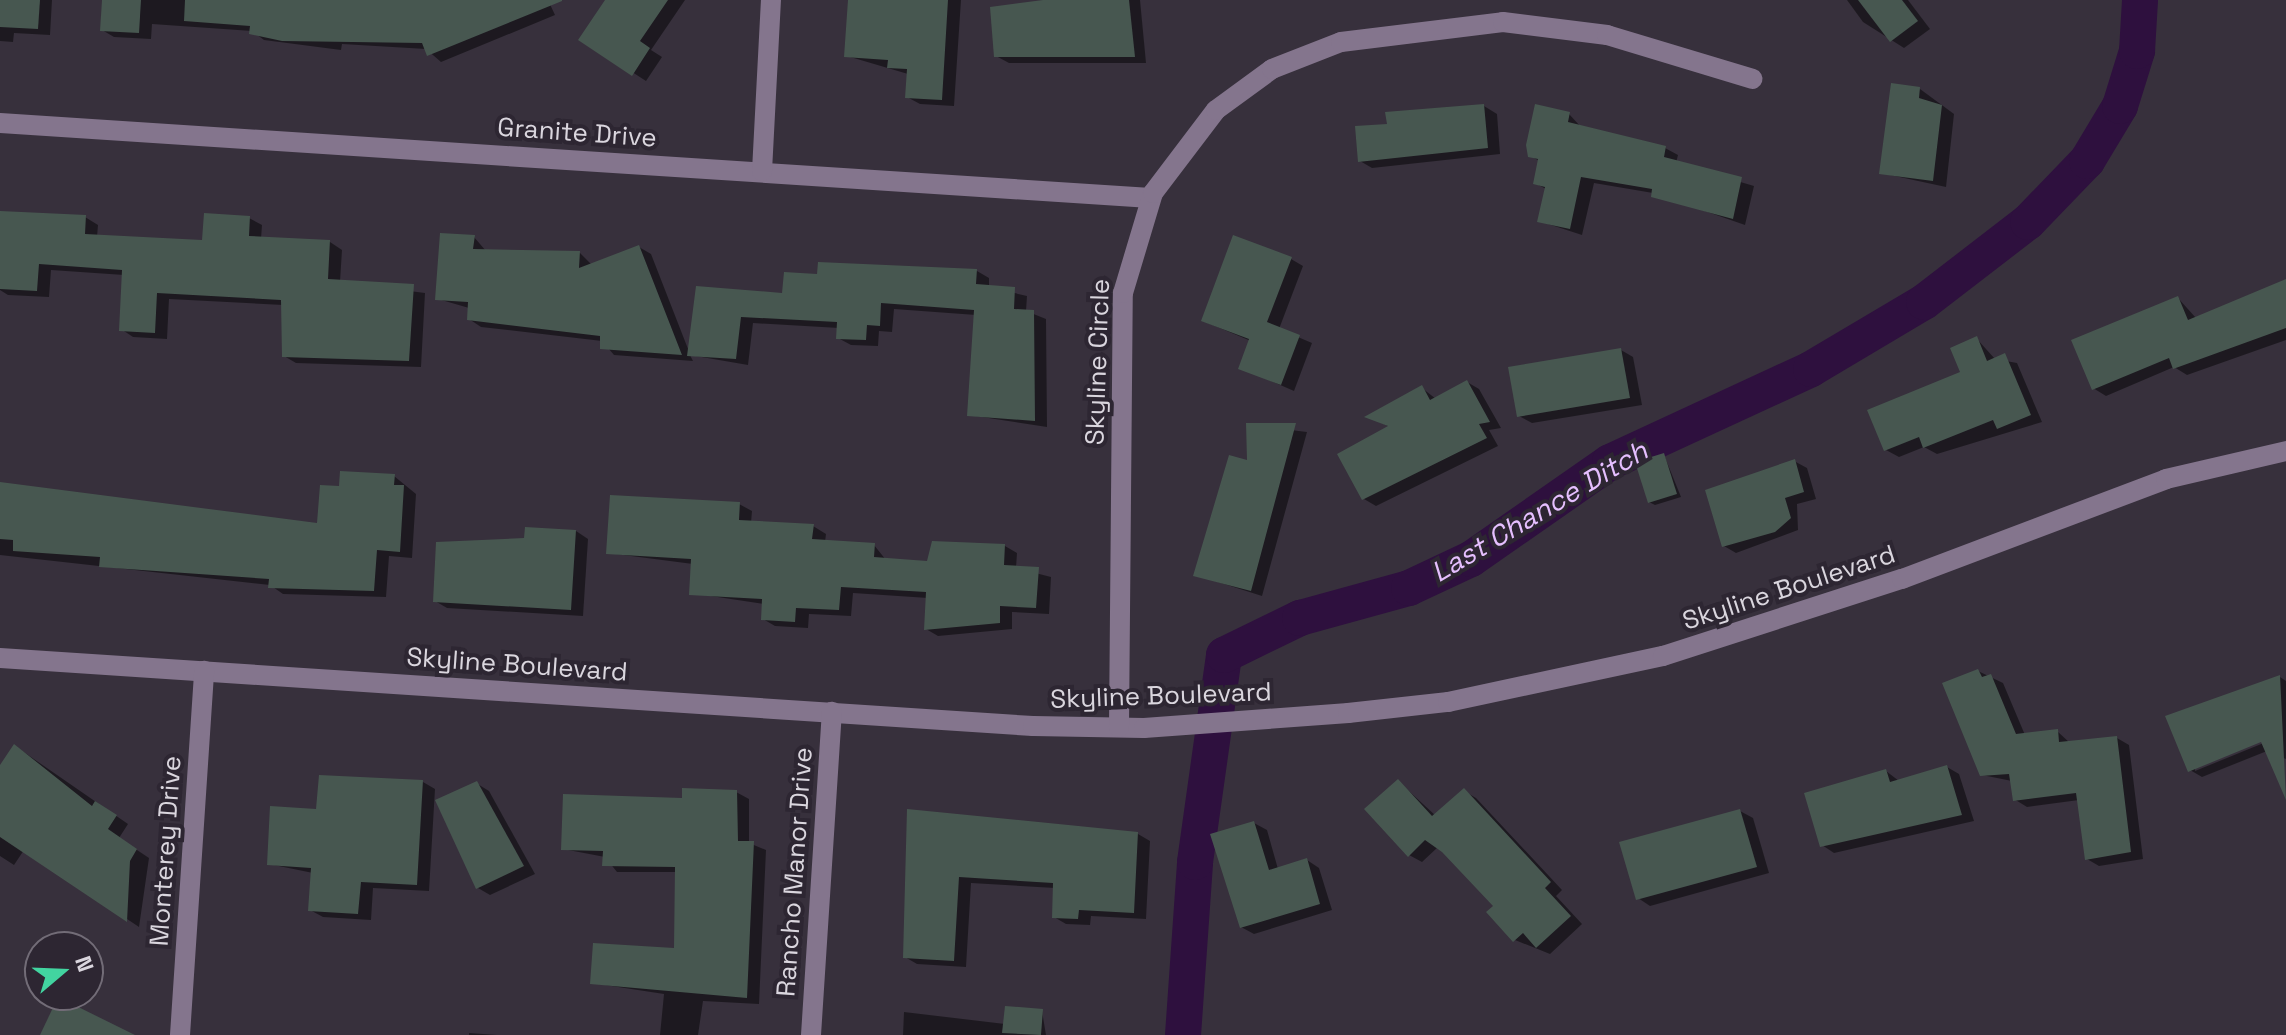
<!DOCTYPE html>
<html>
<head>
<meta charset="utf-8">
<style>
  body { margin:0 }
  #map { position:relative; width:2286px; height:1035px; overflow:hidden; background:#37303c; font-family:"Space Grotesk",sans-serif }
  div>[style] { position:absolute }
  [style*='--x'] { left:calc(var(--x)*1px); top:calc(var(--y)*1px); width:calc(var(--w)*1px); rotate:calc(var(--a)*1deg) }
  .shadow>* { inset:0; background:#0007 }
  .canal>* { height:36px; margin:-18px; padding:0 18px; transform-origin:18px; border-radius:18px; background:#2e103e }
  .building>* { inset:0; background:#475750 }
  .minor>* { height:20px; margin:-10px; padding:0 10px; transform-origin:10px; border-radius:10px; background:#84758d }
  span { translate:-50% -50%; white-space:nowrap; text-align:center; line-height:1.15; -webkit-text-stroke:8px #2d2632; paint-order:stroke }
  .street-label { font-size:26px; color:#dad6de }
  .water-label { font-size:28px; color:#e5bffe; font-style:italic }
  .north { position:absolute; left:24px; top:931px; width:80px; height:80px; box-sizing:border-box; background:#2d2632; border:2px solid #726c77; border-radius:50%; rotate:71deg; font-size:22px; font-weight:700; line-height:32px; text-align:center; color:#dad6de }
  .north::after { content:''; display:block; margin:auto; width:28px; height:36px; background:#42d4a0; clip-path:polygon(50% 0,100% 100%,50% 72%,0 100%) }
</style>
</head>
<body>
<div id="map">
  <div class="shadow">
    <div style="clip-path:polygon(0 0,52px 0,50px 35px,14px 33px,13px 42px,0 41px)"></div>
    <div style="clip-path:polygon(98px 0,548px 0,555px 15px,441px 62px,426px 49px,342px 44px,341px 50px,264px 40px,252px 31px,152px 24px,151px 39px,114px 37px,102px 30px,104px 0)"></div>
    <div style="clip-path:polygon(607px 0,685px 0,651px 50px,662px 57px,646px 81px,581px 39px)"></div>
    <div style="clip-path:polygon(849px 0,961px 0,954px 106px,920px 104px,907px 97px,908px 74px,847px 56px)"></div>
    <div style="clip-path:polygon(1045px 0,1140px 0,1146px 63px,1009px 63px,996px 56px)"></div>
    <div style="clip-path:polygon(1847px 0,1908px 0,1930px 29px,1904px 48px,1863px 22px)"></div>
    <div style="clip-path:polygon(1920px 89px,1954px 114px,1946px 187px,1881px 173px)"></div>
    <div style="clip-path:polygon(1484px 106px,1497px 114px,1500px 154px,1372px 168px,1360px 161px,1389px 125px)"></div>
    <div style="clip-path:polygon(1569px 114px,1581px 127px,1665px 148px,1678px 155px,1676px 163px,1754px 186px,1745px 225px,1653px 193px,1594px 183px,1582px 235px,1539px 221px,1546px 189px,1535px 183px,1540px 161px,1530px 156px)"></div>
    <div style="clip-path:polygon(0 213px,85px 217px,98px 225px,97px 237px,204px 243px,249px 218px,262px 225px,261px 239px,330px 242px,342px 250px,340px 282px,425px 293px,421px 367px,296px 363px,284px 356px,283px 305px,169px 299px,167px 339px,133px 337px,121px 329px,124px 275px,51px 270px,49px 297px,8px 295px,0 290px)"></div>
    <div style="clip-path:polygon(474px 237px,486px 251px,580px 253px,592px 265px,639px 247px,651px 254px,690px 354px,698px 288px,784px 295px,819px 276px,977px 271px,989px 278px,989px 287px,1027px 296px,1026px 311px,1046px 319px,1047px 427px,969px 415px,976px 315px,894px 309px,892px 332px,879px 331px,878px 346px,851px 345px,838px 338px,839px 328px,753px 323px,748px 365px,690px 355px,693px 361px,614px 355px,602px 341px,481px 327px,469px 319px,469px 308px,438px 299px)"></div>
    <div style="clip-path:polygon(1291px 259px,1303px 266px,1279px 329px,1312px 343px,1294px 391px,1241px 368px,1251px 341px,1203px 321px)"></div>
    <div style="clip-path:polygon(2286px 281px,2286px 340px,2187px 375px,2174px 367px,2106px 396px,2093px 388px,2178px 298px,2196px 318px)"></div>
    <div style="clip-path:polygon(1977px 339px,1995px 359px,2017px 363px,2042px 422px,1937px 454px,1924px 447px,1899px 457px,1886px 450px,1963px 373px)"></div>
    <div style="clip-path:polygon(1621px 350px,1633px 357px,1642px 405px,1532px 423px,1519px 416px)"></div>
    <div style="clip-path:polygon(1467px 382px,1479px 389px,1501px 428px,1489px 430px,1498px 446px,1376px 506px,1364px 499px,1390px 427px,1369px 417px,1422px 388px,1436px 399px)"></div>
    <div style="clip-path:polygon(1248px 425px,1307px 432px,1262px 596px,1196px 575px,1249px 463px)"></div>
    <div style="clip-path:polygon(1664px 455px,1681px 497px,1655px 505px,1649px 502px)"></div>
    <div style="clip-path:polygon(1794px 461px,1807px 468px,1816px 499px,1797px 504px,1798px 530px,1736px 553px,1724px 546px)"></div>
    <div style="clip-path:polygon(394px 476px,416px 494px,412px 558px,389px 556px,386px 597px,283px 594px,270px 585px,0 555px,0 484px,319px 525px,341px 488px)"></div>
    <div style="clip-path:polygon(739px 504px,752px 511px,751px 523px,813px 526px,826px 534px,825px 542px,874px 545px,886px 560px,929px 563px,1005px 546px,1017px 553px,1016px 568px,1051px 577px,1049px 614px,1012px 612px,1012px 629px,938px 636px,926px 629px,928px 598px,853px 593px,851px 616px,809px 614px,808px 628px,775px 626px,763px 619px,764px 604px,691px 593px,693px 564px,608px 553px)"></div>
    <div style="clip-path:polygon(576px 531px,588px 539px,583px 616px,447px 608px,435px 601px,526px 540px)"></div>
    <div style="clip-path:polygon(1978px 671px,2003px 683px,2025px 735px,2057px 731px,2070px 743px,2117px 738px,2129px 745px,2143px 859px,2099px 866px,2087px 859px,2079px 800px,2027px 807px,2014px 799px,2012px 781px,1982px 775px)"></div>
    <div style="clip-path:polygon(evenodd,2280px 677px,2286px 681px,2286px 759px,2267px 751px,2202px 777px,2190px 770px,2280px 677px,2269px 737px,2271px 740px,2195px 771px,2195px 766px,2269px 737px)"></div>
    <div style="clip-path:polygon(15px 746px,128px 824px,119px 838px,149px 858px,139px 927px,24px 850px,14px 865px,0 856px,0 768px)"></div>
    <div style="clip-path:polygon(1947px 767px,1959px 774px,1974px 821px,1834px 853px,1822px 845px,1886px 771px,1899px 781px)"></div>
    <div style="clip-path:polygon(1398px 781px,1436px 816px,1464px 791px,1476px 798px,1562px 890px,1556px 896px,1582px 924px,1550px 954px,1515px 940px,1496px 906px,1438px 847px,1422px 862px,1409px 855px)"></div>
    <div style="clip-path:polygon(423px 782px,435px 789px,429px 891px,373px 888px,371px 920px,323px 917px,310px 910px,313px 873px,269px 864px,318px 811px)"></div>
    <div style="clip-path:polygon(476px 783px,489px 791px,535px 874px,490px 895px,478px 888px)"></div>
    <div style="clip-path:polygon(736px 792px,749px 799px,749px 843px,766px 850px,759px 1004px,703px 1001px,698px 1035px,660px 1035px,664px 994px,592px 983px,676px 950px,677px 872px,617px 872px,605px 857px,563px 849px,684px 800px)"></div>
    <div style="clip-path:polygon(1740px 811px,1753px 818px,1769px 873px,1650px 906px,1638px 898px)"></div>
    <div style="clip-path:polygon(909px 812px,1138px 834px,1150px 841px,1146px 919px,1091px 916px,1090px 925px,1066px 924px,1054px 917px,1055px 888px,971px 883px,966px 967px,917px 964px,905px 957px)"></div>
    <div style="clip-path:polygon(1254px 823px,1267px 830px,1278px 869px,1307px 860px,1319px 868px,1332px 910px,1254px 934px,1241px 927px)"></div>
    <div style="clip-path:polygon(1042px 1011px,1046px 1035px,903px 1035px,904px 1012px,1005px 1024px)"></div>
    <div style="clip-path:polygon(469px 1033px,497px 1035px,469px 1035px)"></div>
  </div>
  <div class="canal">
    <div style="--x:1183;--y:1035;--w:173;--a:-86"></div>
    <div style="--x:1195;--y:862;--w:209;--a:-82"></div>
    <div style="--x:1224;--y:655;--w:85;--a:-26"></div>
    <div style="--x:1300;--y:618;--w:113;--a:-15.4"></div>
    <div style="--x:1409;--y:588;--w:68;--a:-25.1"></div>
    <div style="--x:1471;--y:559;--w:169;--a:-34.9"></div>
    <div style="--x:1610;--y:462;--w:221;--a:-24.8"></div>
    <div style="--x:1811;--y:369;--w:131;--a:-30.7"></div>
    <div style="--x:1924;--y:302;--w:131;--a:-37.6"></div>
    <div style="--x:2028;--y:222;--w:85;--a:-46"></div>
    <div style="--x:2087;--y:161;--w:64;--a:-59"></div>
    <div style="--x:2120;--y:106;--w:58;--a:-72.8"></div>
    <div style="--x:2137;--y:51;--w:51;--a:-86.6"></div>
  </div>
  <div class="building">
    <div style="clip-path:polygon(0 0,40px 0,38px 29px,0 27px)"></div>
    <div style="clip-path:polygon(102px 0,141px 0,139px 33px,100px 31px)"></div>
    <div style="clip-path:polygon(185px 0,562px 0,562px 1px,427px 56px,422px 43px,282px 41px,249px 34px,250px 26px,184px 21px)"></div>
    <div style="clip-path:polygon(605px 0,668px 0,640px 41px,650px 48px,632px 76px,578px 40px)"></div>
    <div style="clip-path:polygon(848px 0,948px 0,942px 100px,905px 98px,907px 69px,887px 68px,888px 60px,844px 57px)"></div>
    <div style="clip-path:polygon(1043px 0,1129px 0,1135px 57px,994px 57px,990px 7px)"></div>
    <div style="clip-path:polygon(1858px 0,1902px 0,1918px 21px,1890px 42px)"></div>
    <div style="clip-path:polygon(1891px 83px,1920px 87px,1919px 98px,1942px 105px,1933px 181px,1879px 174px)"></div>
    <div style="clip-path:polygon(1484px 104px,1488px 148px,1358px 162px,1355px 126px,1387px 124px,1385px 112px)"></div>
    <div style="clip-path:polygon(1535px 104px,1570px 112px,1568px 122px,1666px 146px,1664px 157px,1742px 177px,1733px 219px,1651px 197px,1652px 189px,1581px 177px,1570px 229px,1537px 222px,1545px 187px,1533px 184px,1538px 159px,1528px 157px,1526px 145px)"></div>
    <div style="clip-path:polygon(0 211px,86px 215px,85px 234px,202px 240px,204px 213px,250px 216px,249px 236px,330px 240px,328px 279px,414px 284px,409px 361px,282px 357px,281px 300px,157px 293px,155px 333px,119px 331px,122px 270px,39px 264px,37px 291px,0 289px)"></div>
    <div style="clip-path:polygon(440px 233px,475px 235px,473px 249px,580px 251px,579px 268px,639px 245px,682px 355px,600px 349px,600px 336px,467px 320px,468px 302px,435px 300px)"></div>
    <div style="clip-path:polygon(1233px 235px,1292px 257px,1267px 322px,1300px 335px,1281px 385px,1238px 369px,1249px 339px,1201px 321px)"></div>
    <div style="clip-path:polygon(818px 262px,977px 269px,976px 284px,1015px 287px,1014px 309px,1034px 310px,1035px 421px,967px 416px,974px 310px,881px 303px,880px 326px,867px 325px,866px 340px,836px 339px,837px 322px,741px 317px,736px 359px,687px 356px,696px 286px,782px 293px,784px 272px,817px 274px)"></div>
    <div style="clip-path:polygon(2286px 279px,2286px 328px,2173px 369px,2169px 358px,2092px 390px,2071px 340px,2178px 296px,2188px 320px)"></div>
    <div style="clip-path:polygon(1977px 336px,1987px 361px,2005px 353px,2031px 415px,1997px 429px,1993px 420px,1923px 448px,1919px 437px,1884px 451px,1867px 410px,1960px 372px,1950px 348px)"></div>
    <div style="clip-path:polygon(1621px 348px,1630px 398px,1517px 417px,1508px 367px)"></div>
    <div style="clip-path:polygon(1467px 380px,1490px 422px,1479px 424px,1487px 438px,1362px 500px,1337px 454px,1388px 426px,1364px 417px,1422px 385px,1430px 400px)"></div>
    <div style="clip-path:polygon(1246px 423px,1296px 423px,1251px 591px,1193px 576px,1229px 455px,1247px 460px)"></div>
    <div style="clip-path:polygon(1664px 453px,1677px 494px,1648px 503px,1635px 462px)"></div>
    <div style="clip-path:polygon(1795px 459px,1804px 492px,1785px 498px,1791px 518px,1775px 532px,1722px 547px,1705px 490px)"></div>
    <div style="clip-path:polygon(340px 471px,395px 474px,394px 485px,404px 485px,400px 552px,377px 550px,374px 591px,268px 588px,269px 579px,99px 567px,100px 557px,13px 551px,13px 540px,0 539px,0 482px,317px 523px,320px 485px,339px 486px)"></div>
    <div style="clip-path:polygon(610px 495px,740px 502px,739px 520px,814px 524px,812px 539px,875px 543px,874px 557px,927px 561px,932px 541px,1005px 544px,1004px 565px,1039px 567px,1036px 608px,1000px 606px,1000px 623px,924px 630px,926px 592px,841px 587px,839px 610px,796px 608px,795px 622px,761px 620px,762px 599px,689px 595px,691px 559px,606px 554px)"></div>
    <div style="clip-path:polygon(525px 527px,576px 530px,571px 610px,433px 602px,436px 542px,524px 538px)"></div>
    <div style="clip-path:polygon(1978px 669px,1982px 677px,1991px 674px,2016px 734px,2058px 729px,2059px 742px,2117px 736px,2131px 852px,2085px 860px,2076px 793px,2013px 801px,2009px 774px,1980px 776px,1942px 683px)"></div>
    <div style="clip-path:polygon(2280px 675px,2286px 800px,2261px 742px,2188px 772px,2165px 716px)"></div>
    <div style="clip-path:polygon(14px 744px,92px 806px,95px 801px,117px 815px,108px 829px,137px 849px,130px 861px,127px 922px,0 837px,0 765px)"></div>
    <div style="clip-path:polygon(1947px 765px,1962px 815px,1820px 847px,1804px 793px,1886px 769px,1890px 782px)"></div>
    <div style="clip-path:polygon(319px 775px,423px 780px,417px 885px,361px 882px,358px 914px,308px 911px,311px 868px,267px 865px,270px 806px,316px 809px)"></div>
    <div style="clip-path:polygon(1398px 779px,1432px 816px,1464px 788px,1551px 882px,1545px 888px,1571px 916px,1536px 948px,1523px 933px,1513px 942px,1486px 912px,1493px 906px,1442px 852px,1425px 840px,1408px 857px,1364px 809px)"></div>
    <div style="clip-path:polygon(477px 781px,524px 866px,476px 889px,435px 800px)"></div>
    <div style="clip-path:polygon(682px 788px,737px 790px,738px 841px,754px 841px,747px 998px,590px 984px,593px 943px,674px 948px,675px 867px,602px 866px,603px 851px,561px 850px,563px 794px,682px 798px)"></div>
    <div style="clip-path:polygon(907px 809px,1138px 832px,1134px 913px,1079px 910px,1078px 919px,1052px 918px,1053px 883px,959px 877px,954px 961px,903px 958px)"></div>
    <div style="clip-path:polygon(1740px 809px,1757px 867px,1636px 900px,1619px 842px)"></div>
    <div style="clip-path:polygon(1254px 821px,1269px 870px,1307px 858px,1320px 904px,1240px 928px,1210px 834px)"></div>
    <div style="clip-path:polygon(58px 997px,135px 1035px,40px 1035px)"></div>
    <div style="clip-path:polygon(1005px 1006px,1043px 1009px,1041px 1035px,1002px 1033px)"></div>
  </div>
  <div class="minor">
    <div style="--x:0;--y:123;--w:1153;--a:3.73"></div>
    <div style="--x:762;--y:171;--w:171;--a:-87"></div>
    <div style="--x:0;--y:658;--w:1035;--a:3.77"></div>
    <div style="--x:1033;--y:726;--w:111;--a:1"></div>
    <div style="--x:1144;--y:728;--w:205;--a:-4.2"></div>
    <div style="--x:1348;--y:713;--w:101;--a:-6.3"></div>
    <div style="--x:1448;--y:702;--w:220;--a:-12.1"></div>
    <div style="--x:1663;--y:656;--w:251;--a:-17.9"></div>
    <div style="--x:1902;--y:579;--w:282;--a:-20.7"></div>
    <div style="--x:2166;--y:479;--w:123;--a:-13.1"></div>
    <div style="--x:1119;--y:727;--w:434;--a:-89.5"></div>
    <div style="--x:1123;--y:293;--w:104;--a:-73.3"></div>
    <div style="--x:1153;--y:193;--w:104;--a:-52.8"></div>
    <div style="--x:1216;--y:110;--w:69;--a:-36.2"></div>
    <div style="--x:1272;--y:69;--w:74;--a:-21.4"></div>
    <div style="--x:1341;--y:42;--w:163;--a:-7"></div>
    <div style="--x:1503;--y:22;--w:105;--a:7.1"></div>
    <div style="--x:1607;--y:35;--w:152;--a:16.8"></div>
    <div style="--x:180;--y:1035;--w:365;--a:-86.2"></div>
    <div style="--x:811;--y:1035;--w:324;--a:-86.3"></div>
  </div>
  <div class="street-label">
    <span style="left:577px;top:133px;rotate:4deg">Granite Drive</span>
    <span style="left:1098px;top:362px;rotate:-88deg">Skyline Circle</span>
    <span style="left:1789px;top:588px;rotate:-18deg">Skyline Boulevard</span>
    <span style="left:517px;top:665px;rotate:4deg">Skyline Boulevard</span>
    <span style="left:1161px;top:696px;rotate:-2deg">Skyline Boulevard</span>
    <span style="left:166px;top:851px;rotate:-86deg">Monterey Drive</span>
    <span style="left:795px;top:872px;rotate:-86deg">Rancho Manor Drive</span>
  </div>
  <div class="water-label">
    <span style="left:1539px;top:511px;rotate:-31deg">Last Chance Ditch</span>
  </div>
  <div class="north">N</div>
</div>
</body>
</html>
